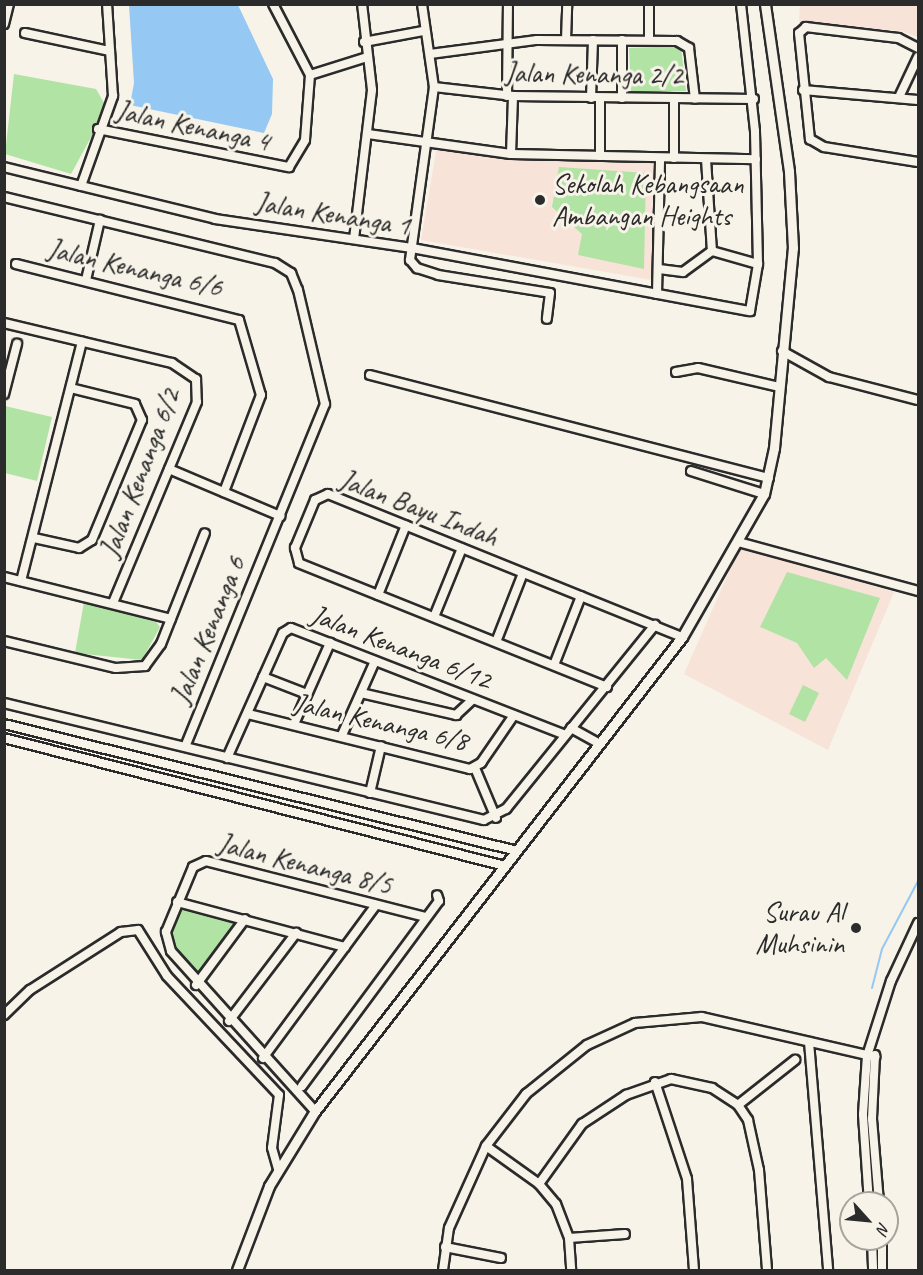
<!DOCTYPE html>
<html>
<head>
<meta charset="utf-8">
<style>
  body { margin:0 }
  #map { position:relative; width:923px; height:1275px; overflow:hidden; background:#f7f3e8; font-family:Caveat,sans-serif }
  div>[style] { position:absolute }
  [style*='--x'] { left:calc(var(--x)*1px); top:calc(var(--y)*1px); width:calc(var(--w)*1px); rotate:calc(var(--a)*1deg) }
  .built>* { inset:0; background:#f7e3d8 }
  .green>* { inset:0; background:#b1e3a4 }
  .water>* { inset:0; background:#95c8f2 }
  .stream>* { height:2px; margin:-1px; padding:0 1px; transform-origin:1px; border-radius:1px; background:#95c8f2 }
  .roads { filter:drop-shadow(2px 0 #2b2b2b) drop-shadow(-2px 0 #2b2b2b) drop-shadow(0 2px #2b2b2b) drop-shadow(0 -2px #2b2b2b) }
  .minor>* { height:8px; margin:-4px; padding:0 4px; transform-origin:4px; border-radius:4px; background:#f7f3e8 }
  .major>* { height:9px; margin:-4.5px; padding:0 4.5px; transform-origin:4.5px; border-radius:4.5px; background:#f7f3e8 }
  .dots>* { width:16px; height:16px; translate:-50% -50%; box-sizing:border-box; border:3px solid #f7f3e8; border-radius:50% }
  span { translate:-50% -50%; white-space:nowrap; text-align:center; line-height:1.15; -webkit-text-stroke:6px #f7f3e8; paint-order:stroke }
  .street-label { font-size:28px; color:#2b2b2b }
  .poi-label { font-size:28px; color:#2b2b2b }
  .left { translate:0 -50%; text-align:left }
  .right { translate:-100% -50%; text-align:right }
  .frame { position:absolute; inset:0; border:6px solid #2b2b2b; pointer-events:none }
  .north { position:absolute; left:839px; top:1191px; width:60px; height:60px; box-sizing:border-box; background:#f7f3e8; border:2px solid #a5a39c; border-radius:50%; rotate:117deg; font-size:16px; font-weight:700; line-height:24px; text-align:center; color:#2b2b2b }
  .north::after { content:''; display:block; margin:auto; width:21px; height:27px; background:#2b2b2b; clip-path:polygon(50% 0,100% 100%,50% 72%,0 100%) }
</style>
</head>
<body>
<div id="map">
  <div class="built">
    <div style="clip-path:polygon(800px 5px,918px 5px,918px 37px,901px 31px,799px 23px)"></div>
    <div style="clip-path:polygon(437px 146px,653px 160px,652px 280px,421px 240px)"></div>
    <div style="clip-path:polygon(740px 547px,894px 592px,828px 750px,684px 674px)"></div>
  </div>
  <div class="green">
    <div style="clip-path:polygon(681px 46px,686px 91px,631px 93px,629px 48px)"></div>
    <div style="clip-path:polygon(14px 74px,96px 89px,107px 108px,71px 174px,5px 154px)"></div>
    <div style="clip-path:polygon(559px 167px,646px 173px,644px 269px,578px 255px,582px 234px,552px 207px)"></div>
    <div style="clip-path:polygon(5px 406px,52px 417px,37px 481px,5px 473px)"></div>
    <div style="clip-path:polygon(787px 572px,880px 598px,847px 680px,826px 658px,814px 668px,797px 643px,760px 627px)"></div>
    <div style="clip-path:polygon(84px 602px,156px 622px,160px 627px,142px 660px,75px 653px)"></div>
    <div style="clip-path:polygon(803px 685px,819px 693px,805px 722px,789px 714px)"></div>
    <div style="clip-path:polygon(180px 905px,237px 922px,196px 978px,169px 934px)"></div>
  </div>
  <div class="water">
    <div style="clip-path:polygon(129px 5px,238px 5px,273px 79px,272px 114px,264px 133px,130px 105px,134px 83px)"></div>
  </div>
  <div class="stream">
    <div style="--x:872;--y:988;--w:40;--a:-75.6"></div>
    <div style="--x:882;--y:949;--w:77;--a:-62.1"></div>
  </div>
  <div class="roads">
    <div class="minor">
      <div style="--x:422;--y:4;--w:84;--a:81.8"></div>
      <div style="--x:434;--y:87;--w:175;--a:97.9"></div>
      <div style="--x:410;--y:260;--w:11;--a:49"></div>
      <div style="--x:417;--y:268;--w:22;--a:18"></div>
      <div style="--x:438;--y:275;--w:113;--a:9.1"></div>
      <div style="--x:550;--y:293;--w:26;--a:97"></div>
      <div style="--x:4;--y:24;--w:21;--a:-76"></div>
      <div style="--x:25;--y:33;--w:87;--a:12"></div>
      <div style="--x:566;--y:40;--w:36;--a:-88"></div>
      <div style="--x:649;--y:40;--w:36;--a:-90"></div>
      <div style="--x:364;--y:42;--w:60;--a:-10.6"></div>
      <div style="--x:918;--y:48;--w:22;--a:-153"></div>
      <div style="--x:898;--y:38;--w:93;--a:-173.2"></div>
      <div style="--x:806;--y:27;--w:9;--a:139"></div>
      <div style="--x:799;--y:33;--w:107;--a:84.1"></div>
      <div style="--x:810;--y:139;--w:16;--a:30"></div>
      <div style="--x:824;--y:147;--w:95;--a:9.1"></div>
      <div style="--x:430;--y:54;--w:108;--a:-7.5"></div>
      <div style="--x:537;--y:40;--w:140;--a:0.4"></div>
      <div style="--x:677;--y:41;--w:14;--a:30"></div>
      <div style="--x:689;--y:48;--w:51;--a:83.3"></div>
      <div style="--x:310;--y:75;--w:60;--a:-17.5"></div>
      <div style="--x:434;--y:87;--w:80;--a:6.5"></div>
      <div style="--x:513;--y:96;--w:241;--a:0.7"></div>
      <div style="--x:803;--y:90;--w:115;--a:5"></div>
      <div style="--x:900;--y:95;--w:42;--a:-64.7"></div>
      <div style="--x:507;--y:96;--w:92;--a:-89.4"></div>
      <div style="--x:591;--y:98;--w:58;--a:-88"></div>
      <div style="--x:622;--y:98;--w:58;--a:-90"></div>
      <div style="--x:98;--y:129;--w:195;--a:11.3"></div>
      <div style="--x:289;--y:167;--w:31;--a:-59"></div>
      <div style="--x:305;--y:140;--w:65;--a:-85.6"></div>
      <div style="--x:310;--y:75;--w:80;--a:-117.5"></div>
      <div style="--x:368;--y:134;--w:144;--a:8"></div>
      <div style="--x:511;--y:154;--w:245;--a:1.2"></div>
      <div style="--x:511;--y:154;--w:58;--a:-88"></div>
      <div style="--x:600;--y:156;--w:58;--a:-90"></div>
      <div style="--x:674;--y:158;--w:59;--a:-90"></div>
      <div style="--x:706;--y:159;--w:92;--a:86.3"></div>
      <div style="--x:712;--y:251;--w:48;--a:15.8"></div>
      <div style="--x:4;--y:167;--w:217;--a:13.8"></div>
      <div style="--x:215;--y:219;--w:199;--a:8.4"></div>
      <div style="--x:412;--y:248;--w:344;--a:10.6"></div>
      <div style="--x:750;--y:311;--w:48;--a:-80.3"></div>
      <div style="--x:758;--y:264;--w:133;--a:-91.3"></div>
      <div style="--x:755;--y:131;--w:128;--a:-96.3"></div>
      <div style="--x:81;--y:186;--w:96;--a:-70.4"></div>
      <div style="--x:113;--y:96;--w:92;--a:-93.7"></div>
      <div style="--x:4;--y:197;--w:279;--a:13.7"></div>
      <div style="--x:275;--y:263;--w:19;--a:32"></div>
      <div style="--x:291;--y:273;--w:18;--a:68"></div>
      <div style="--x:298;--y:290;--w:117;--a:76.7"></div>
      <div style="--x:325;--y:404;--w:370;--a:112.2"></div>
      <div style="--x:354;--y:239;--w:150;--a:-83.1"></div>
      <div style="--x:372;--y:90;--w:87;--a:-96.6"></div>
      <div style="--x:16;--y:264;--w:230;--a:14.1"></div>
      <div style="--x:239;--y:320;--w:78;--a:73.7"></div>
      <div style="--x:261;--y:395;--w:104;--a:110.9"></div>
      <div style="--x:659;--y:269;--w:24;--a:7"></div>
      <div style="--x:683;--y:272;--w:36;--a:-36"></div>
      <div style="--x:86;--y:280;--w:62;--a:-76.9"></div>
      <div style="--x:657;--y:294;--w:136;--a:-88.7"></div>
      <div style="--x:4;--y:323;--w:173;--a:13.4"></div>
      <div style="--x:172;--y:363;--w:29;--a:34"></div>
      <div style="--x:196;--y:379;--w:23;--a:88"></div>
      <div style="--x:197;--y:402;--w:218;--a:112.7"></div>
      <div style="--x:782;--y:351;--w:54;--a:29"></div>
      <div style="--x:829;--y:377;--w:92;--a:14.5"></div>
      <div style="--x:676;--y:372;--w:22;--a:-10"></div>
      <div style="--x:698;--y:368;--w:83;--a:13.2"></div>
      <div style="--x:370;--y:375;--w:412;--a:14.5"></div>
      <div style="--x:4;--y:394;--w:52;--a:-75.4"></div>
      <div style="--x:169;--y:469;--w:121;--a:22.9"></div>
      <div style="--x:691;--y:471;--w:77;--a:17.5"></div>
      <div style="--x:34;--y:538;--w:46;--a:12.5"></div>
      <div style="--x:79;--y:548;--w:15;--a:-32"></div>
      <div style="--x:92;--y:540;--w:130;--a:-67.4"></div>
      <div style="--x:142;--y:420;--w:17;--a:-114"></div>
      <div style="--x:135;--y:404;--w:66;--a:-166"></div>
      <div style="--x:738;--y:542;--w:187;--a:15.2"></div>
      <div style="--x:4;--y:577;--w:172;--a:14.1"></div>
      <div style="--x:21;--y:581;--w:247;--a:-75.7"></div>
      <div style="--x:378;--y:595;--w:75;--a:-68.2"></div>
      <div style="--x:434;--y:617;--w:74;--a:-67.9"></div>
      <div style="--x:4;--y:641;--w:115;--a:13.6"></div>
      <div style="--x:116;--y:668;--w:29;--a:-4"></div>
      <div style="--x:145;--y:666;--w:27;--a:-54"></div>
      <div style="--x:161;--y:644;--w:119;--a:-68.4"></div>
      <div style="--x:496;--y:642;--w:74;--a:-68.6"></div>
      <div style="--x:554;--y:665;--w:74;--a:-68.6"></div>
      <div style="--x:263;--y:677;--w:47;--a:21.1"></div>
      <div style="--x:607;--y:687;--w:332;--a:-158.1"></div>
      <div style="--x:299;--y:563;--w:16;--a:-105"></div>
      <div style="--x:295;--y:548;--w:52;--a:-67.4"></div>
      <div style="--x:315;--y:500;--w:14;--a:-25"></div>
      <div style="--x:328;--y:494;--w:382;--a:22"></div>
      <div style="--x:361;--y:693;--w:98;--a:13"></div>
      <div style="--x:456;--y:715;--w:23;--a:-43"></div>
      <div style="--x:4;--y:703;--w:494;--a:13.7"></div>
      <div style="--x:484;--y:820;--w:25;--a:-27"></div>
      <div style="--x:506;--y:809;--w:237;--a:-51"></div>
      <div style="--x:248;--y:714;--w:229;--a:13.9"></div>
      <div style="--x:470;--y:769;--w:13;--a:-29"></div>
      <div style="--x:481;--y:763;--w:58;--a:-55.5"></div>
      <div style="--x:4;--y:724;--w:524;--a:13.9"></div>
      <div style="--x:294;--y:724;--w:89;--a:-66"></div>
      <div style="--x:571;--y:728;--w:29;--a:29"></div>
      <div style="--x:342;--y:735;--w:81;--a:-66"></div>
      <div style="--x:4;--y:738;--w:513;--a:14.33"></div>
      <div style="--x:227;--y:758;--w:137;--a:-65.9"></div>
      <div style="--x:283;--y:633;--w:9;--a:-32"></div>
      <div style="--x:291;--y:628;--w:294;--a:21.3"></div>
      <div style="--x:475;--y:768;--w:54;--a:67.2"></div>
      <div style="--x:370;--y:793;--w:48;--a:-76.8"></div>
      <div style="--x:177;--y:902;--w:174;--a:15"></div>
      <div style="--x:196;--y:985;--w:82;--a:-53.4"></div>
      <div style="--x:4;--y:1015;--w:36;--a:-44"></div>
      <div style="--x:30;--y:990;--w:108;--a:-32.5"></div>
      <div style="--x:121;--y:932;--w:17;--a:-7"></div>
      <div style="--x:138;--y:930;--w:54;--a:57.8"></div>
      <div style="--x:167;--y:976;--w:163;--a:46.7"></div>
      <div style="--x:279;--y:1095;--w:53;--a:97.5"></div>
      <div style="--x:272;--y:1148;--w:22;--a:74"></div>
      <div style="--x:229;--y:1021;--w:111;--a:-52.7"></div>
      <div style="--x:809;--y:1042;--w:229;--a:85.2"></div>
      <div style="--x:875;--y:1055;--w:64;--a:92.7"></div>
      <div style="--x:872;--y:1119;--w:84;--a:85.2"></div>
      <div style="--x:263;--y:1058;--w:190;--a:-53.6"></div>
      <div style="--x:655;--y:1082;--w:102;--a:71.7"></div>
      <div style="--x:687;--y:1179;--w:91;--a:85.6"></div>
      <div style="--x:302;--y:1086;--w:230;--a:-53.5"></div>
      <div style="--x:439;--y:901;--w:6;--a:-108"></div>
      <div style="--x:738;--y:1105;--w:73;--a:-38.3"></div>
      <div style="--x:315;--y:1111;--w:215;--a:-132"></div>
      <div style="--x:171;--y:951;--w:20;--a:-105"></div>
      <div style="--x:166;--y:932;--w:70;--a:-67.4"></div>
      <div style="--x:193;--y:867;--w:14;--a:-25"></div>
      <div style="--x:206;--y:861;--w:227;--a:14.3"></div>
      <div style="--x:486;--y:1146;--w:65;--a:35.6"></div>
      <div style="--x:539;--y:1184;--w:26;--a:50"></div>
      <div style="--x:556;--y:1204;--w:36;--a:69"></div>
      <div style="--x:569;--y:1238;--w:32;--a:86"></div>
      <div style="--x:539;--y:1184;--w:74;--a:-54.4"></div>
      <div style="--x:582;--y:1124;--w:53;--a:-33.4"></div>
      <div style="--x:626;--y:1095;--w:48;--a:-19.6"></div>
      <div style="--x:671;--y:1079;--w:42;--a:12.4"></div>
      <div style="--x:712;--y:1088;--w:31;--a:33"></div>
      <div style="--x:738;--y:1105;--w:18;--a:56"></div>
      <div style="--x:748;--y:1120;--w:51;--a:77.6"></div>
      <div style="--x:759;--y:1170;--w:100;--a:85.4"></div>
      <div style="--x:869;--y:1203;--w:89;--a:-93.9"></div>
      <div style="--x:863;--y:1114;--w:58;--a:-86.1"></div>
      <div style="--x:867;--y:1056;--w:79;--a:-72.3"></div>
      <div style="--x:891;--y:981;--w:64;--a:-65"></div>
      <div style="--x:569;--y:1238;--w:56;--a:-4.1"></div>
      <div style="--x:872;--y:1239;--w:31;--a:88"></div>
      <div style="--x:882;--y:1239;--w:31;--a:90"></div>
      <div style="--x:445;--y:1247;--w:57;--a:11.1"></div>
      <div style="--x:443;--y:1270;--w:42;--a:-81.9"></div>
      <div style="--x:449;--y:1228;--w:90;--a:-65.7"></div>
      <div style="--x:486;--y:1146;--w:66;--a:-52.4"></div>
      <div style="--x:526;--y:1094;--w:78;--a:-38.8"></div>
      <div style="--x:587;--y:1045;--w:53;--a:-24.6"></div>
      <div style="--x:635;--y:1023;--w:67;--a:-5.1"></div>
      <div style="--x:702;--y:1017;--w:178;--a:13"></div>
    </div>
    <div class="major">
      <div style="--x:237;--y:1270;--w:90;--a:-69.1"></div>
      <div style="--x:269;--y:1186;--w:88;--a:-58.5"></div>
      <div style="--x:315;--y:1111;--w:599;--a:-52.25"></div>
      <div style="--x:682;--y:637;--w:165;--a:-60.2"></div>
      <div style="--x:764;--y:494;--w:47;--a:-77.7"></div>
      <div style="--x:774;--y:448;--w:201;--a:-84.6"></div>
      <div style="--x:793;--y:248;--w:77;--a:-93"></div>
      <div style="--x:789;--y:171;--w:169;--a:-98.2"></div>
    </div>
  </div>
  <div class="dots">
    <div style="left:540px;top:200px;background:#2b2b2b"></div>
    <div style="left:856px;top:928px;background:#2b2b2b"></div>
  </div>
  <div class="street-label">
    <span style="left:594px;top:74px;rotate:1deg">Jalan Kenanga 2/2</span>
    <span style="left:193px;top:126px;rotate:12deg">Jalan Kenanga 4</span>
    <span style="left:333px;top:214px;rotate:9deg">Jalan Kenanga 1</span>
    <span style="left:135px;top:268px;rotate:13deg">Jalan Kenanga 6/6</span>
    <span style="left:140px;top:473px;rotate:-69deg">Jalan Kenanga 6/2</span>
    <span style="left:419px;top:508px;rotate:21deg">Jalan Bayu Indah</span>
    <span style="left:208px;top:630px;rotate:-68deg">Jalan Kenanga 6</span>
    <span style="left:401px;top:647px;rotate:21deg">Jalan Kenanga 6/12</span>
    <span style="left:381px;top:722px;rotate:13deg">Jalan Kenanga 6/8</span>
    <span style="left:305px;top:864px;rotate:14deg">Jalan Kenanga 8/5</span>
  </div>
  <div class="poi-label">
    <span class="left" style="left:552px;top:200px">Sekolah Kebangsaan<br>Ambangan Heights</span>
    <span class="right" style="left:844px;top:928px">Surau Al<br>Muhsinin</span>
  </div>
  <div class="frame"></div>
  <div class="north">N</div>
</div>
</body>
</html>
